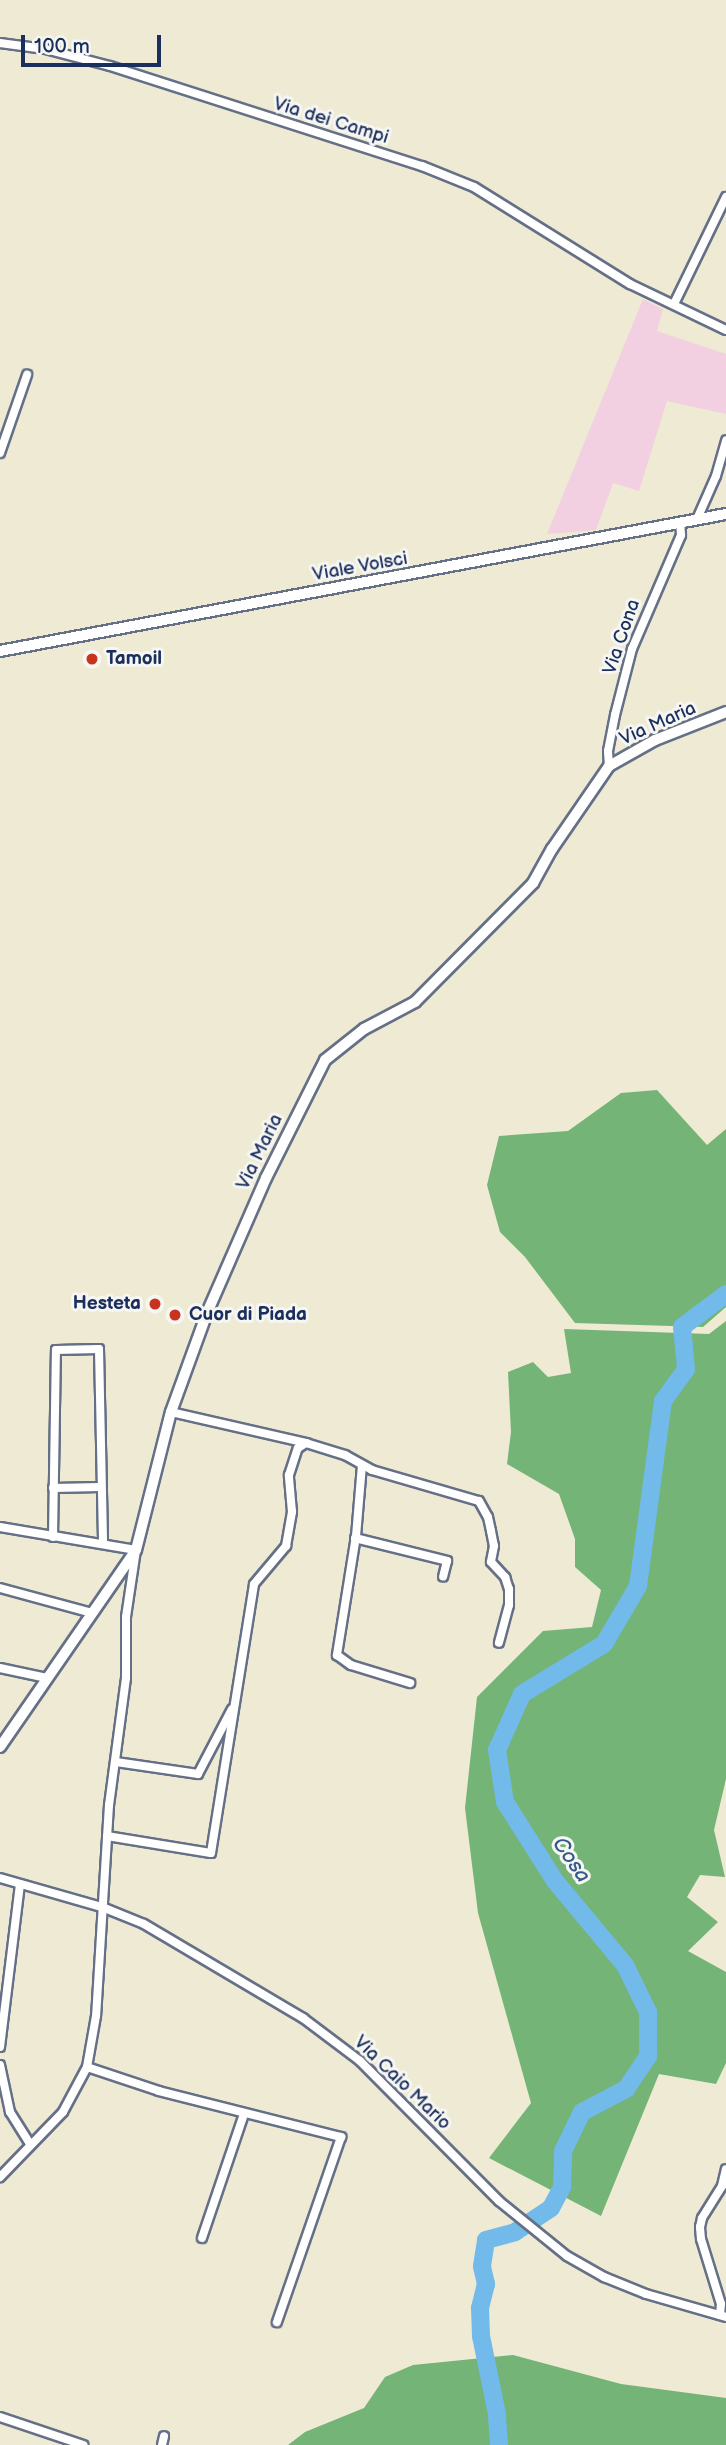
<!DOCTYPE html>
<html>
<head>
<meta charset="utf-8">
<style>
  body { margin:0 }
  #map { position:relative; width:726px; height:2445px; overflow:hidden; background:#eeead3; font-family:"Balsamiq Sans",sans-serif }
  div>[style] { position:absolute }
  [style*='--x'] { left:calc(var(--x)*1px); top:calc(var(--y)*1px); width:calc(var(--w)*1px); rotate:calc(var(--a)*1deg) }
  .built>* { inset:0; background:#f2d0e2 }
  .forest>* { inset:0; background:#74b476 }
  .river>* { height:18px; margin:-9px; padding:0 9px; transform-origin:9px; border-radius:9px; background:#72baea }
  .roads { filter:drop-shadow(2px 0 #657087) drop-shadow(-2px 0 #657087) drop-shadow(0 2px #657087) drop-shadow(0 -2px #657087) }
  .street>* { height:8px; margin:-4px; padding:0 4px; transform-origin:4px; border-radius:4px; background:#fff }
  .secondary>* { height:10px; margin:-5px; padding:0 5px; transform-origin:5px; border-radius:5px; background:#fff }
  .dots>* { width:19px; height:19px; translate:-50% -50%; box-sizing:border-box; border:4px solid #f6f6f2; border-radius:50% }
  span { translate:-50% -50%; white-space:nowrap; text-align:center; line-height:1.15; -webkit-text-stroke:6px #f6f6f2; paint-order:stroke }
  .street-label { font-size:19px; color:#1b2f5e }
  .poi-label { font-size:19px; color:#1b2f5e; font-weight:700 }
  .left { translate:0 -50%; text-align:left }
  .right { translate:-100% -50%; text-align:right }
  .water-label { font-size:21px; color:#355988; font-style:italic }
  .scale { position:absolute; left:21px; top:35px; width:140px; height:32px; box-sizing:border-box; border:4px solid #1b2f5e; border-top:0; padding-left:9px; font-size:21px; line-height:24px; white-space:nowrap; color:#1b2f5e; -webkit-text-stroke:5px #f6f6f2; paint-order:stroke }
</style>
</head>
<body>
<div id="map">
  <div class="built">
    <div style="clip-path:polygon(643px 299px,663px 309px,657px 331px,726px 354px,726px 414px,667px 401px,639px 491px,613px 483px,596px 530px,547px 534px)"></div>
  </div>
  <div class="forest">
    <div style="clip-path:polygon(657px 1090px,707px 1145px,726px 1129px,726px 1307px,703px 1327px,575px 1323px,525px 1257px,500px 1232px,487px 1185px,499px 1136px,568px 1131px,621px 1093px)"></div>
    <div style="clip-path:polygon(726px 1321px,726px 1779px,714px 1830px,725px 1877px,700px 1875px,687px 1897px,718px 1922px,688px 1951px,726px 1972px,726px 2063px,716px 2084px,659px 2074px,601px 2216px,489px 2158px,531px 2103px,478px 1913px,465px 1808px,477px 1697px,543px 1631px,592px 1627px,601px 1590px,575px 1567px,575px 1539px,559px 1494px,507px 1464px,511px 1432px,508px 1372px,533px 1362px,548px 1377px,571px 1373px,564px 1329px,709px 1334px)"></div>
    <div style="clip-path:polygon(513px 2355px,621px 2384px,726px 2398px,726px 2445px,288px 2445px,305px 2432px,364px 2408px,385px 2377px,413px 2365px)"></div>
  </div>
  <div class="river">
    <div style="--x:499;--y:2445;--w:31;--a:-94"></div>
    <div style="--x:497;--y:2414;--w:80;--a:-101.6"></div>
    <div style="--x:481;--y:2336;--w:28;--a:-92"></div>
    <div style="--x:480;--y:2308;--w:25;--a:-76"></div>
    <div style="--x:486;--y:2284;--w:18;--a:-103"></div>
    <div style="--x:482;--y:2266;--w:26;--a:-81"></div>
    <div style="--x:486;--y:2240;--w:30;--a:-15"></div>
    <div style="--x:515;--y:2232;--w:43;--a:-33.7"></div>
    <div style="--x:551;--y:2208;--w:24;--a:-62"></div>
    <div style="--x:562;--y:2187;--w:36;--a:-88"></div>
    <div style="--x:563;--y:2151;--w:43;--a:-64"></div>
    <div style="--x:582;--y:2112;--w:50;--a:-27.6"></div>
    <div style="--x:626;--y:2089;--w:40;--a:-56"></div>
    <div style="--x:648;--y:2056;--w:44;--a:-90"></div>
    <div style="--x:648;--y:2012;--w:52;--a:-116.1"></div>
    <div style="--x:625;--y:1965;--w:109;--a:-129.8"></div>
    <div style="--x:555;--y:1881;--w:93;--a:-122.3"></div>
    <div style="--x:505;--y:1802;--w:53;--a:-98.7"></div>
    <div style="--x:497;--y:1750;--w:61;--a:-65.9"></div>
    <div style="--x:522;--y:1694;--w:96;--a:-31.4"></div>
    <div style="--x:604;--y:1644;--w:67;--a:-59.6"></div>
    <div style="--x:638;--y:1586;--w:187;--a:-82.3"></div>
    <div style="--x:663;--y:1401;--w:39;--a:-54"></div>
    <div style="--x:686;--y:1369;--w:42;--a:-95.4"></div>
    <div style="--x:682;--y:1327;--w:55;--a:-36.9"></div>
  </div>
  <div class="roads">
    <div class="street">
      <div style="--x:0;--y:43;--w:45;--a:7.6"></div>
      <div style="--x:45;--y:49;--w:67;--a:14.7"></div>
      <div style="--x:110;--y:66;--w:328;--a:17.8"></div>
      <div style="--x:422;--y:166;--w:56;--a:22"></div>
      <div style="--x:474;--y:187;--w:184;--a:31.9"></div>
      <div style="--x:630;--y:284;--w:106;--a:25.6"></div>
      <div style="--x:674;--y:304;--w:119;--a:-64.1"></div>
      <div style="--x:0;--y:453;--w:83;--a:-70.9"></div>
      <div style="--x:697;--y:519;--w:47;--a:-66.2"></div>
      <div style="--x:716;--y:476;--w:37;--a:-74"></div>
      <div style="--x:609;--y:766;--w:15;--a:-94"></div>
      <div style="--x:608;--y:751;--w:37;--a:-79"></div>
      <div style="--x:615;--y:715;--w:68;--a:-75.6"></div>
      <div style="--x:632;--y:649;--w:124;--a:-66.7"></div>
      <div style="--x:681;--y:535;--w:13;--a:-94"></div>
      <div style="--x:171;--y:1412;--w:139;--a:12.9"></div>
      <div style="--x:362;--y:1465;--w:71;--a:94.8"></div>
      <div style="--x:356;--y:1536;--w:121;--a:99.1"></div>
      <div style="--x:337;--y:1655;--w:17;--a:36"></div>
      <div style="--x:351;--y:1665;--w:62;--a:17"></div>
      <div style="--x:53;--y:1488;--w:48;--a:-1.2"></div>
      <div style="--x:0;--y:1527;--w:138;--a:9.6"></div>
      <div style="--x:136;--y:1550;--w:68;--a:98.5"></div>
      <div style="--x:126;--y:1617;--w:61;--a:90"></div>
      <div style="--x:126;--y:1678;--w:128;--a:97.6"></div>
      <div style="--x:109;--y:1805;--w:211;--a:93.5"></div>
      <div style="--x:96;--y:2016;--w:52;--a:100"></div>
      <div style="--x:87;--y:2067;--w:51;--a:118.1"></div>
      <div style="--x:63;--y:2112;--w:91;--a:134.1"></div>
      <div style="--x:53;--y:1537;--w:187;--a:-89.1"></div>
      <div style="--x:56;--y:1350;--w:43;--a:-1.3"></div>
      <div style="--x:99;--y:1349;--w:194;--a:88.8"></div>
      <div style="--x:355;--y:1538;--w:95;--a:14"></div>
      <div style="--x:447;--y:1561;--w:16;--a:104"></div>
      <div style="--x:0;--y:1588;--w:95;--a:15.2"></div>
      <div style="--x:0;--y:1668;--w:48;--a:12"></div>
      <div style="--x:116;--y:1762;--w:83;--a:8.3"></div>
      <div style="--x:198;--y:1774;--w:73;--a:-62.4"></div>
      <div style="--x:107;--y:1836;--w:105;--a:9.3"></div>
      <div style="--x:211;--y:1853;--w:272;--a:-80.9"></div>
      <div style="--x:254;--y:1584;--w:50;--a:-49.9"></div>
      <div style="--x:286;--y:1546;--w:35;--a:-80"></div>
      <div style="--x:292;--y:1512;--w:37;--a:-95"></div>
      <div style="--x:289;--y:1475;--w:28;--a:-72"></div>
      <div style="--x:298;--y:1448;--w:9;--a:-32"></div>
      <div style="--x:306;--y:1443;--w:41;--a:17.1"></div>
      <div style="--x:345;--y:1455;--w:31;--a:29"></div>
      <div style="--x:372;--y:1470;--w:111;--a:16.2"></div>
      <div style="--x:479;--y:1501;--w:18;--a:61"></div>
      <div style="--x:488;--y:1517;--w:14;--a:78"></div>
      <div style="--x:491;--y:1531;--w:15;--a:79"></div>
      <div style="--x:494;--y:1546;--w:16;--a:101"></div>
      <div style="--x:491;--y:1562;--w:21;--a:47"></div>
      <div style="--x:505;--y:1577;--w:13;--a:72"></div>
      <div style="--x:509;--y:1589;--w:16;--a:90"></div>
      <div style="--x:509;--y:1605;--w:39;--a:105"></div>
      <div style="--x:0;--y:1878;--w:106;--a:15.9"></div>
      <div style="--x:102;--y:1907;--w:45;--a:22"></div>
      <div style="--x:144;--y:1924;--w:185;--a:30.6"></div>
      <div style="--x:303;--y:2018;--w:71;--a:37"></div>
      <div style="--x:360;--y:2061;--w:197;--a:45.2"></div>
      <div style="--x:499;--y:2201;--w:87;--a:39"></div>
      <div style="--x:567;--y:2256;--w:43;--a:29.6"></div>
      <div style="--x:604;--y:2277;--w:45;--a:22"></div>
      <div style="--x:646;--y:2294;--w:83;--a:16"></div>
      <div style="--x:0;--y:2047;--w:164;--a:-83"></div>
      <div style="--x:0;--y:2065;--w:48;--a:78"></div>
      <div style="--x:10;--y:2112;--w:38;--a:58"></div>
      <div style="--x:87;--y:2067;--w:76;--a:18.4"></div>
      <div style="--x:159;--y:2091;--w:188;--a:14.2"></div>
      <div style="--x:341;--y:2137;--w:196;--a:109.1"></div>
      <div style="--x:202;--y:2238;--w:131;--a:-71.3"></div>
      <div style="--x:720;--y:2315;--w:11;--a:-85"></div>
      <div style="--x:721;--y:2304;--w:68;--a:-107.1"></div>
      <div style="--x:701;--y:2239;--w:12;--a:-95"></div>
      <div style="--x:700;--y:2227;--w:9;--a:-77"></div>
      <div style="--x:702;--y:2218;--w:38;--a:-58"></div>
      <div style="--x:722;--y:2186;--w:17;--a:-77"></div>
      <div style="--x:0;--y:2417;--w:88;--a:18.6"></div>
      <div style="--x:162;--y:2445;--w:9;--a:-77"></div>
    </div>
    <div class="secondary">
      <div style="--x:0;--y:651;--w:739;--a:-10.69"></div>
      <div style="--x:0;--y:1747;--w:239;--a:-55.4"></div>
      <div style="--x:136;--y:1550;--w:142;--a:-75.8"></div>
      <div style="--x:171;--y:1412;--w:105;--a:-70"></div>
      <div style="--x:207;--y:1313;--w:147;--a:-66.4"></div>
      <div style="--x:266;--y:1178;--w:132;--a:-63.4"></div>
      <div style="--x:325;--y:1060;--w:50;--a:-38.5"></div>
      <div style="--x:364;--y:1029;--w:58;--a:-27.9"></div>
      <div style="--x:415;--y:1002;--w:168;--a:-45.2"></div>
      <div style="--x:533;--y:883;--w:39;--a:-61"></div>
      <div style="--x:552;--y:849;--w:101;--a:-55.5"></div>
      <div style="--x:609;--y:766;--w:53;--a:-29.5"></div>
      <div style="--x:655;--y:740;--w:76;--a:-21.5"></div>
    </div>
  </div>
  <div class="dots">
    <div style="left:92px;top:659px;background:#c8321e"></div>
    <div style="left:155px;top:1304px;background:#c8321e"></div>
    <div style="left:175px;top:1315px;background:#c8321e"></div>
  </div>
  <div class="street-label">
    <span style="left:331px;top:121px;rotate:17deg">Via dei Campi</span>
    <span style="left:360px;top:567px;rotate:-10deg">Viale Volsci</span>
    <span style="left:622px;top:637px;rotate:-71deg">Via Cona</span>
    <span style="left:658px;top:724px;rotate:-24deg">Via Maria</span>
    <span style="left:260px;top:1152px;rotate:-64deg">Via Maria</span>
    <span style="left:402px;top:2083px;rotate:44deg">Via Caio Mario</span>
  </div>
  <div class="poi-label">
    <span class="left" style="left:106px;top:659px">Tamoil</span>
    <span class="right" style="left:141px;top:1304px">Hesteta</span>
    <span class="left" style="left:189px;top:1315px">Cuor di Piada</span>
  </div>
  <div class="water-label">
    <span style="left:571px;top:1860px;rotate:55deg">Cosa</span>
  </div>
  <div class="scale">100 m</div>
</div>
</body>
</html>
